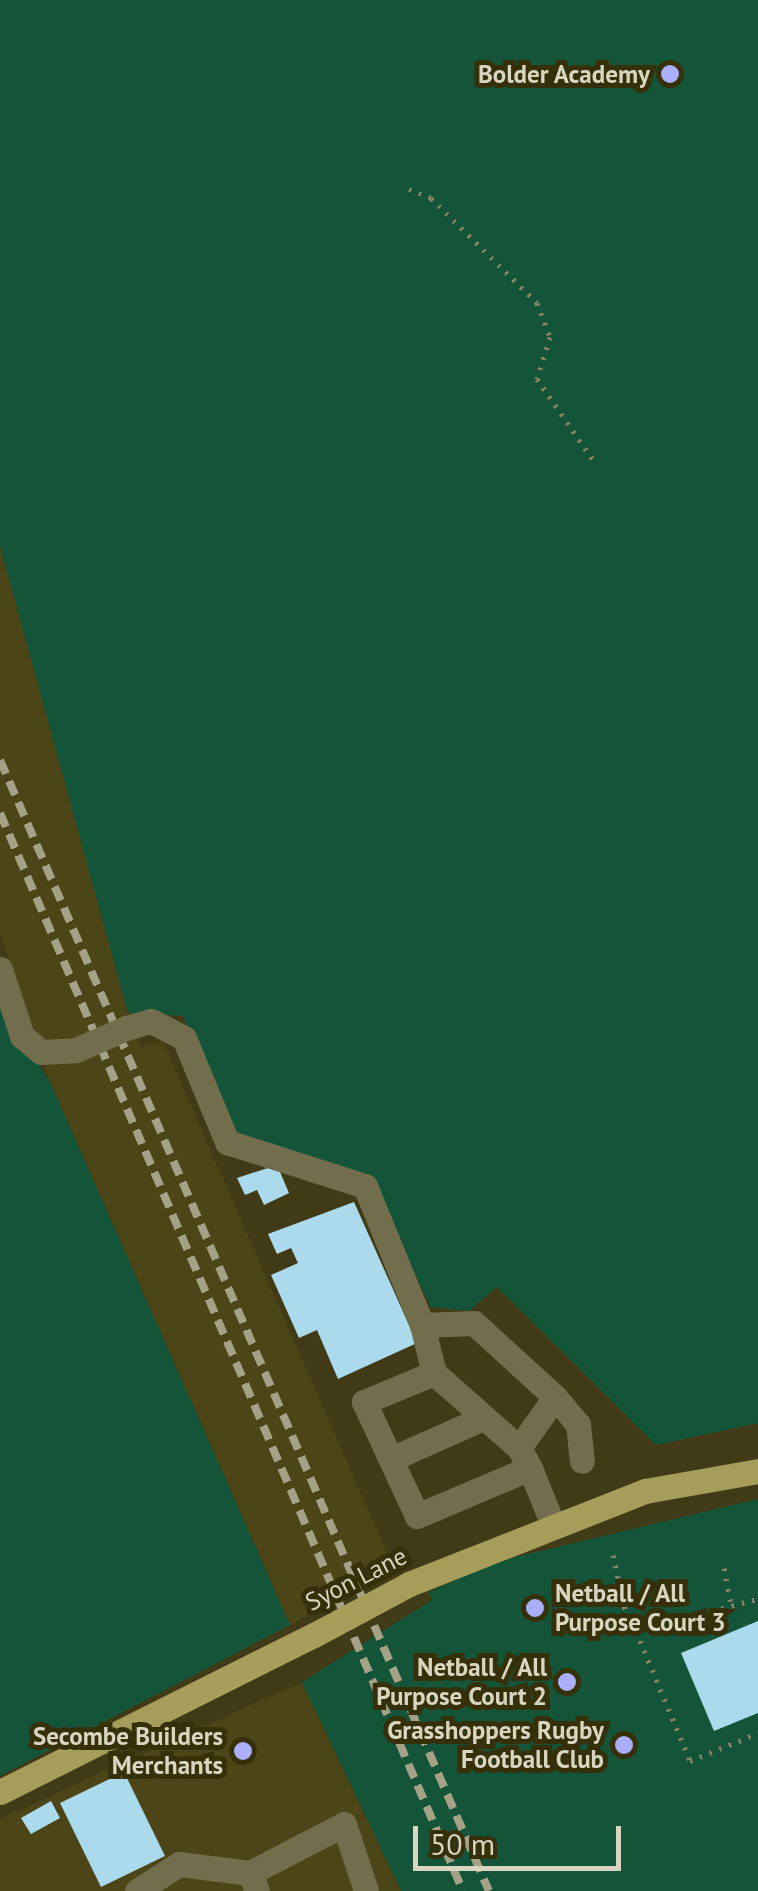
<!DOCTYPE html>
<html>
<head>
<meta charset="utf-8">
<style>
  body { margin:0 }
  #map { position:relative; width:758px; height:1891px; overflow:hidden; background:#403b16; font-family:"PT Sans",sans-serif }
  div>[style] { position:absolute }
  [style*='--x'] { left:calc(var(--x)*1px); top:calc(var(--y)*1px); width:calc(var(--w)*1px); rotate:calc(var(--a)*1deg) }
  .built>* { inset:0; background:#4c4517 }
  .green>* { inset:0; background:#14553a }
  .building>* { inset:0; background:#aadaeb }
  .path>* { height:5px; margin-top:-2.5px; transform-origin:0; background:repeating-linear-gradient(90deg,#868265 0 2.5px,transparent 0 10.5px) }
  .minor>* { height:25px; margin:-12.5px; padding:0 12.5px; transform-origin:12.5px; border-radius:12.5px; background:#716d4d }
  .major>* { height:25px; margin:-12.5px; padding:0 12.5px; transform-origin:12.5px; border-radius:12.5px; background:#a79d5b }
  .rail>* { height:8px; margin-top:-4px; transform-origin:0; background:repeating-linear-gradient(90deg,#a4a187 0 15px,transparent 0 23px) }
  .minor-bridge>* { height:25px; margin:-12.5px; padding:0 12.5px; transform-origin:12.5px; border-radius:12.5px; background:#716d4d }
  .major-bridge>* { height:25px; margin:-12.5px; padding:0 12.5px; transform-origin:12.5px; border-radius:12.5px; background:#a79d5b }
  .dots>* { width:28px; height:28px; translate:-50% -50%; box-sizing:border-box; border:5px solid #36300a; border-radius:50% }
  span { translate:-50% -50%; white-space:nowrap; text-align:center; line-height:1.15; -webkit-text-stroke:10px #36300a; paint-order:stroke }
  .poi-label { font-size:25px; color:#d8d5c1; font-weight:700 }
  .right { translate:-100% -50%; text-align:right }
  .left { translate:0 -50%; text-align:left }
  .street-label { font-size:25px; color:#d8d5c1 }
  .scale { position:absolute; left:413px; top:1826px; width:208px; height:45px; box-sizing:border-box; border:5px solid #d8d5c1; border-top:0; padding-left:12px; font-size:30px; line-height:35px; white-space:nowrap; color:#d8d5c1; -webkit-text-stroke:8px #36300a; paint-order:stroke }
</style>
</head>
<body>
<div id="map">
  <div class="built">
    <div style="clip-path:polygon(0 546px,140px 1046px,163px 1042px,388px 1555px,403px 1562px,290px 1625px,49px 1080px,0 932px)"></div>
    <div style="clip-path:polygon(302px 1682px,401px 1891px,0 1891px,0 1819px)"></div>
  </div>
  <div class="green">
    <div style="clip-path:polygon(0 0,758px 0,758px 1423px,656px 1445px,497px 1287px,469px 1311px,431px 1307px,367px 1177px,232px 1138px,183px 1016px,128px 1013px,0 546px)"></div>
    <div style="clip-path:polygon(0 1008px,49px 1080px,290px 1625px,0 1776px)"></div>
    <div style="clip-path:polygon(758px 1499px,758px 1891px,401px 1891px,302px 1682px,432px 1600px,429px 1592px,494px 1562px)"></div>
  </div>
  <div class="building">
    <div style="clip-path:polygon(277px 1165px,289px 1193px,264px 1205px,257px 1190px,245px 1195px,237px 1178px)"></div>
    <div style="clip-path:polygon(354px 1202px,417px 1343px,338px 1379px,317px 1330px,299px 1338px,271px 1275px,298px 1263px,291px 1248px,277px 1254px,268px 1234px)"></div>
    <div style="clip-path:polygon(758px 1621px,758px 1713px,714px 1731px,681px 1653px)"></div>
    <div style="clip-path:polygon(124px 1772px,165px 1856px,101px 1887px,60px 1803px)"></div>
    <div style="clip-path:polygon(51px 1801px,60px 1818px,31px 1834px,21px 1818px)"></div>
  </div>
  <div class="path">
    <div style="--x:409;--y:189;--w:24;--a:22"></div>
    <div style="--x:431;--y:198;--w:149;--a:44.7"></div>
    <div style="--x:537;--y:303;--w:36;--a:69"></div>
    <div style="--x:550;--y:337;--w:44;--a:107.2"></div>
    <div style="--x:537;--y:379;--w:98;--a:55.3"></div>
    <div style="--x:613;--y:1555;--w:79;--a:77.6"></div>
    <div style="--x:630;--y:1632;--w:132;--a:-14.5"></div>
    <div style="--x:724;--y:1568;--w:38;--a:79"></div>
    <div style="--x:636;--y:1631;--w:141;--a:67.4"></div>
    <div style="--x:690;--y:1761;--w:74;--a:-22.4"></div>
  </div>
  <div class="minor">
    <div style="--x:0;--y:969;--w:71;--a:71.8"></div>
    <div style="--x:22;--y:1036;--w:25;--a:40"></div>
    <div style="--x:41;--y:1052;--w:35;--a:-3"></div>
    <div style="--x:126;--y:1028;--w:26;--a:-16"></div>
    <div style="--x:151;--y:1021;--w:37;--a:27"></div>
    <div style="--x:184;--y:1038;--w:113;--a:67.5"></div>
    <div style="--x:227;--y:1142;--w:145;--a:17.7"></div>
    <div style="--x:365;--y:1186;--w:150;--a:67.7"></div>
    <div style="--x:434;--y:1373;--w:49;--a:-104"></div>
    <div style="--x:422;--y:1325;--w:52;--a:-2.2"></div>
    <div style="--x:474;--y:1323;--w:110;--a:42.4"></div>
    <div style="--x:555;--y:1397;--w:62;--a:125.2"></div>
    <div style="--x:555;--y:1397;--w:35;--a:50"></div>
    <div style="--x:578;--y:1424;--w:37;--a:84"></div>
    <div style="--x:391;--y:1459;--w:98;--a:-24"></div>
    <div style="--x:530;--y:1468;--w:123;--a:157"></div>
    <div style="--x:417;--y:1516;--w:126;--a:-114.9"></div>
    <div style="--x:364;--y:1402;--w:76;--a:-22.5"></div>
    <div style="--x:434;--y:1373;--w:113;--a:41.4"></div>
    <div style="--x:519;--y:1448;--w:23;--a:61"></div>
    <div style="--x:530;--y:1468;--w:61;--a:68"></div>
    <div style="--x:250;--y:1873;--w:106;--a:-27.5"></div>
    <div style="--x:344;--y:1824;--w:71;--a:71.8"></div>
    <div style="--x:137;--y:1891;--w:50;--a:-32.7"></div>
    <div style="--x:179;--y:1864;--w:72;--a:7.2"></div>
    <div style="--x:250;--y:1873;--w:19;--a:69"></div>
  </div>
  <div class="major">
    <div style="--x:409;--y:1584;--w:254;--a:-21.5"></div>
    <div style="--x:645;--y:1491;--w:115;--a:-10"></div>
    <div style="--x:0;--y:1792;--w:351;--a:-26.6"></div>
  </div>
  <div class="rail">
    <div style="--x:0;--y:760;--w:1232;--a:66.62"></div>
    <div style="--x:0;--y:813;--w:1173;--a:66.76"></div>
  </div>
  <div class="minor-bridge">
    <div style="--x:76;--y:1050;--w:55;--a:-23.7"></div>
  </div>
  <div class="major-bridge">
    <div style="--x:314;--y:1635;--w:108;--a:-28.2"></div>
  </div>
  <div class="dots">
    <div style="left:670px;top:74px;background:#abaffb"></div>
    <div style="left:535px;top:1608px;background:#abaffb"></div>
    <div style="left:567px;top:1682px;background:#abaffb"></div>
    <div style="left:624px;top:1745px;background:#abaffb"></div>
    <div style="left:243px;top:1751px;background:#abaffb"></div>
  </div>
  <div class="poi-label">
    <span class="right" style="left:650px;top:74px">Bolder Academy</span>
    <span class="left" style="left:555px;top:1608px">Netball / All<br>Purpose Court 3</span>
    <span class="right" style="left:547px;top:1682px">Netball / All<br>Purpose Court 2</span>
    <span class="right" style="left:604px;top:1745px">Grasshoppers Rugby<br>Football Club</span>
    <span class="right" style="left:223px;top:1751px">Secombe Builders<br>Merchants</span>
  </div>
  <div class="street-label">
    <span style="left:356px;top:1579px;rotate:-27deg">Syon Lane</span>
  </div>
  <div class="scale">50 m</div>
</div>
</body>
</html>
